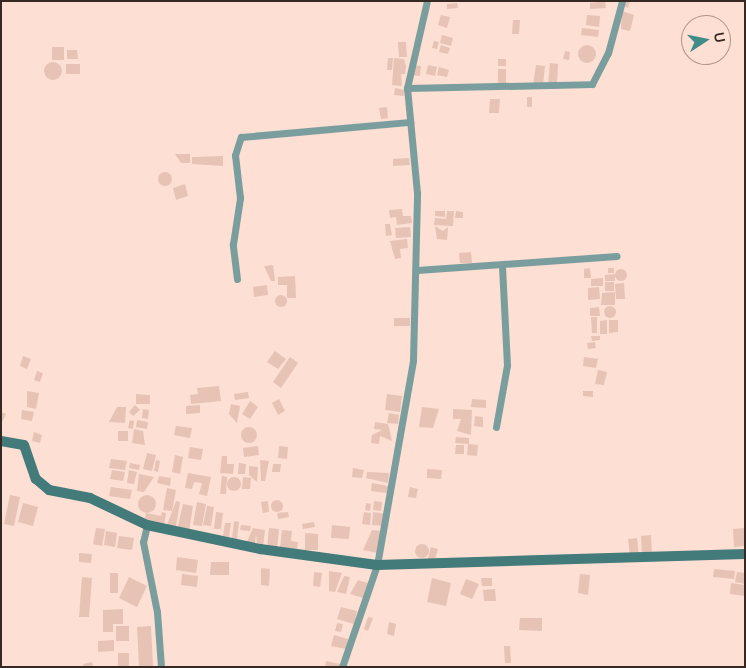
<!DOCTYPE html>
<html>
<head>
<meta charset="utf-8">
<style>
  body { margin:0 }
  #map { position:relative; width:746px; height:668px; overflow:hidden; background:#fddfd4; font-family:Mulish,sans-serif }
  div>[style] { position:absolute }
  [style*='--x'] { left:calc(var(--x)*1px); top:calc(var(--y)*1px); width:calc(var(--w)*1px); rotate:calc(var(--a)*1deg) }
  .building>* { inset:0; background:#e7c3b6 }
  .round { border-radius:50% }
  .street>* { height:7px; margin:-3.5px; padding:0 3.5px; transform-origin:3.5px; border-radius:3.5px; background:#7a9e9d }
  .secondary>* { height:10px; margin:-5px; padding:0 5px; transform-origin:5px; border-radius:5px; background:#437a7a }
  span { translate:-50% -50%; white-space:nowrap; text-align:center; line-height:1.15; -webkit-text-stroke:4.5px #fddfd4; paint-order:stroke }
  .frame { position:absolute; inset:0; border:2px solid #362823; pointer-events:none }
  .north { position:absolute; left:681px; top:15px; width:50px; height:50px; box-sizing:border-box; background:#fddfd4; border:1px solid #ad968d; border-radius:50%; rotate:79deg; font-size:14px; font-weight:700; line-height:20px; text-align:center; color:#362823 }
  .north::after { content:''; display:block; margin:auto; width:18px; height:22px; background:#428b8b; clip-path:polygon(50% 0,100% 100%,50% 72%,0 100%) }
</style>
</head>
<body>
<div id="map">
  <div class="building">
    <div style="clip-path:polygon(605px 1px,606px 8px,590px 9px,590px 3px)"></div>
    <div style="clip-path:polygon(621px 1px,630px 1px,628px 8px,620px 5px)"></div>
    <div style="clip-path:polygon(457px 3px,458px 8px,447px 9px,447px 4px)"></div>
    <div style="clip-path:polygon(622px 11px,634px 15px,630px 31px,621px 29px)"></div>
    <div style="clip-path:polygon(441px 15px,450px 17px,447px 28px,438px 25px)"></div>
    <div style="clip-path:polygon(587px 15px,600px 16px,599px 27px,586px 25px)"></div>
    <div style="clip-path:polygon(513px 20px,520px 20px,519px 34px,512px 34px)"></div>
    <div style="clip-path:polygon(582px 28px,599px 30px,598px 37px,581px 35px)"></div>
    <div style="clip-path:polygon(442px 35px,453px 38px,451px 46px,440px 43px)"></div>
    <div style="clip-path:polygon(434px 41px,439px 42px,437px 49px,432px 48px)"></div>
    <div style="clip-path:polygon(398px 42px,406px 42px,407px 57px,399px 57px)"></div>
    <div style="clip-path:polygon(441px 45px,450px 48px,448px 54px,439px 52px)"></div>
    <div class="round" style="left:578px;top:45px;width:18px;height:18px"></div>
    <div style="clip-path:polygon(52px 47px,64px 47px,64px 60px,52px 60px)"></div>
    <div style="clip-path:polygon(67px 50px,77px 50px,78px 59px,67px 59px)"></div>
    <div style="clip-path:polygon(565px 51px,570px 52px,569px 60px,563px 59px)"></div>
    <div style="clip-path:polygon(388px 58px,393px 58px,392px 70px,387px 70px)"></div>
    <div style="clip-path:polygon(394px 58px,404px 59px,406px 66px,405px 74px,401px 74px,402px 86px,392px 85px)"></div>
    <div style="clip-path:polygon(498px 59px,506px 59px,506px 66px,498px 66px)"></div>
    <div class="round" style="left:44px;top:62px;width:18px;height:18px"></div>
    <div style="clip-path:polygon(550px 63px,558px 64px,557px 84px,548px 84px)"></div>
    <div style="clip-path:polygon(66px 64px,80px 64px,80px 74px,66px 74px)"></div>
    <div style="clip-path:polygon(410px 65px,421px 66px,420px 76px,409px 75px)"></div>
    <div style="clip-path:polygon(428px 65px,437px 67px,435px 76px,426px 74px)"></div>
    <div style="clip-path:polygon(536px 65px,545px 66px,543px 86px,533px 85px)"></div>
    <div style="clip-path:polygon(439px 67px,449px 70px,447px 77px,437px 75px)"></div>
    <div style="clip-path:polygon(498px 69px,506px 69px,506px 84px,498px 84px)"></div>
    <div style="clip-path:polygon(395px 88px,405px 90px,404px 96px,394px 95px)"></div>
    <div style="clip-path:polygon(527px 97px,532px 97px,532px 107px,527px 107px)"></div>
    <div style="clip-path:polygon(490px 99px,500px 99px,499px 113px,489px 113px)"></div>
    <div style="clip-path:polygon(387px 107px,388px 118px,381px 119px,379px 108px)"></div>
    <div style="clip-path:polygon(175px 154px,190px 154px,190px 163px,181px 163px)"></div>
    <div style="clip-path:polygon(223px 156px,223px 166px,192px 164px,192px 157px)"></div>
    <div style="clip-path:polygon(409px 158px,410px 165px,393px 166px,393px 159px)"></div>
    <div class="round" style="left:158px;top:172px;width:14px;height:14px"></div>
    <div style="clip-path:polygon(185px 184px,188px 196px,176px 200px,173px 188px)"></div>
    <div style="clip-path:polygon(402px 209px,403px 216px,411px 216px,412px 223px,397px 225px,396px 217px,390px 218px,389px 210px)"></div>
    <div style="clip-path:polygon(435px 211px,445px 211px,445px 217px,435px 216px)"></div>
    <div style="clip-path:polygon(447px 211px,454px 211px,453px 226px,434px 225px,435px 218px,446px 219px)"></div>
    <div style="clip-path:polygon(456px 211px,463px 212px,463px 218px,455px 218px)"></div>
    <div style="clip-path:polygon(385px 224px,390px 224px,392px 235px,386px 236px)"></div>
    <div style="clip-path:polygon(435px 226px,443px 231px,448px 227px,447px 240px,437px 239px)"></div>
    <div style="clip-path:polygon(410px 227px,411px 237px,396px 238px,395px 228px)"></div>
    <div style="clip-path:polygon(407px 239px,408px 248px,400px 249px,401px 258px,395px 259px,390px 241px)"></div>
    <div style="clip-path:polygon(471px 252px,472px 263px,460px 263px,459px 253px)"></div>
    <div style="clip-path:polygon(273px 265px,275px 281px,271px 281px,264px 266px)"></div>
    <div style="clip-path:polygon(590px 268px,591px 278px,584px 278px,584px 269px)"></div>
    <div style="clip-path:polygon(608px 268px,614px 268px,614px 273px,608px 273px)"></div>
    <div class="round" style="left:615px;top:269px;width:12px;height:12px"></div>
    <div style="clip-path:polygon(615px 274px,615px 281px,605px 281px,605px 275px)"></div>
    <div style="clip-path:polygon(295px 276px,296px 298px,287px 298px,287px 285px,278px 285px,278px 277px)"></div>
    <div style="clip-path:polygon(603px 278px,603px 286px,591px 286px,591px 279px)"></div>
    <div style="clip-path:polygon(605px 282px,614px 282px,614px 291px,605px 291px)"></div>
    <div style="clip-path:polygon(624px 283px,625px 299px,616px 299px,615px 284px)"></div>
    <div style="clip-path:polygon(267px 285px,268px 295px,254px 297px,253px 287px)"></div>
    <div style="clip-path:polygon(599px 287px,600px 299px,588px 300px,588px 288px)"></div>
    <div style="clip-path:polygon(615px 292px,615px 305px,601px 305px,602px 293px)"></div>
    <div class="round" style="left:275px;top:295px;width:12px;height:12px"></div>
    <div class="round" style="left:604px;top:306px;width:12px;height:12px"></div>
    <div style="clip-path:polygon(599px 307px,600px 316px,590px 316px,590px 308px)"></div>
    <div style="clip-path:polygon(591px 317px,597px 317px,597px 333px,592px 333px)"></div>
    <div style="clip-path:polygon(394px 318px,410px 318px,410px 326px,394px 326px)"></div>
    <div style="clip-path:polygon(607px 320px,607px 334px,600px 334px,600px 321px)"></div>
    <div style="clip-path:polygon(609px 320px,618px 320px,618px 332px,609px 333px)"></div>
    <div style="clip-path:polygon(591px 336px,600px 336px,600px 340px,592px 341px)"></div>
    <div style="clip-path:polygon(595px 342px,596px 348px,588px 349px,587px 343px)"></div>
    <div style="clip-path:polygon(275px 351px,286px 359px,278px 369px,267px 362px)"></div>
    <div style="clip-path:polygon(23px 356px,31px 359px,27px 369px,20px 366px)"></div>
    <div style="clip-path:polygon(290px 357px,298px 363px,281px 388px,273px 382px)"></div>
    <div style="clip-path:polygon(584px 357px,598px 359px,596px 368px,583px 366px)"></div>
    <div style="clip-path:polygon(598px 370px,607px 372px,604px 385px,595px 384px)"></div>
    <div style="clip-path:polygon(37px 371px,43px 373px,40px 382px,34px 380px)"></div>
    <div style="clip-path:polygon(219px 386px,221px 401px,191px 404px,190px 395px,198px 394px,197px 388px)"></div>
    <div style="clip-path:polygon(27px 391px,39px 393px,36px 409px,27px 407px)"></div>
    <div style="clip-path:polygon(583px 391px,593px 391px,593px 397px,583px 396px)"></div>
    <div style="clip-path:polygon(248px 392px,249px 398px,235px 400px,234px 394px)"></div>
    <div style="clip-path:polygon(136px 394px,150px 395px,150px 404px,136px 404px)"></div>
    <div style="clip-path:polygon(387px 394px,402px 396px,400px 412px,385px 410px)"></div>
    <div style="clip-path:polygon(279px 399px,285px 411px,278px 415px,272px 403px)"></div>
    <div style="clip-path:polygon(472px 399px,486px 400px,486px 408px,471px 407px)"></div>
    <div style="clip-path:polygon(250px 401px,258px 407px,250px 419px,242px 414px)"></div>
    <div style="clip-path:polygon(231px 404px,240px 406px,237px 423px,229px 414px)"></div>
    <div style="clip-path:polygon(135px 405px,140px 410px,133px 416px,129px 412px)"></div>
    <div style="clip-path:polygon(200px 405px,200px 413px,186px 414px,186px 406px)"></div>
    <div style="clip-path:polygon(117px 407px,126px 407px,125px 423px,109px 422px)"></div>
    <div style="clip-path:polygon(422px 407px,439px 409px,433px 428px,419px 427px)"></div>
    <div style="clip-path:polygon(143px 409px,149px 410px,148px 419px,142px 418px)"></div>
    <div style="clip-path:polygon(453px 409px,472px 410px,471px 435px,457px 431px,461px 419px,453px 419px)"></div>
    <div style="clip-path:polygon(22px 410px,34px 412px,32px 421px,21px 419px)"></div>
    <div style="clip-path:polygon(1px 412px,6px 414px,1px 424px)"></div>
    <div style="clip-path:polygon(389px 413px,399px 415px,398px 424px,387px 423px)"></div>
    <div style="clip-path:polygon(475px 416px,483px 417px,483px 427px,474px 426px)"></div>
    <div style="clip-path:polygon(130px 420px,134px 421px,133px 429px,128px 428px)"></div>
    <div style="clip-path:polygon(137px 420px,148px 422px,147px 429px,136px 427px)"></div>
    <div style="clip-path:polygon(375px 422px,388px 424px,392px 441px,380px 436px,379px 444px,371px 443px,372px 435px,382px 430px,374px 429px)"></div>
    <div style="clip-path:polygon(176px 426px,192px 428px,190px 438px,174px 435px)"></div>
    <div class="round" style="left:241px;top:427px;width:16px;height:16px"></div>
    <div style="clip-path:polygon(134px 429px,143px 431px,145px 445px,132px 443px)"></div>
    <div style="clip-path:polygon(118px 431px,128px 431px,128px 441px,118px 441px)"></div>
    <div style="clip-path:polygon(34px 432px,42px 435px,40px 443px,32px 441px)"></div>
    <div style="clip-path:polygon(456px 437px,469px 438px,469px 444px,455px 443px)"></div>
    <div style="clip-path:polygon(468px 444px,478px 445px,477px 456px,467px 455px)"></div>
    <div style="clip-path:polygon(456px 445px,464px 445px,464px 454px,455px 454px)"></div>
    <div style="clip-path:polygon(258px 446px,259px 455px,244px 457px,243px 448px)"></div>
    <div style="clip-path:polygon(279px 446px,288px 447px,287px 459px,278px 458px)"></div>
    <div style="clip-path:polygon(190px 447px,203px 449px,201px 460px,188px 458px)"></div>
    <div style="clip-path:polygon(147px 453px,156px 455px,152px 471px,143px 469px)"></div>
    <div style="clip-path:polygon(175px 455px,183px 457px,180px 474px,172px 472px)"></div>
    <div style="clip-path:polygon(222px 456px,227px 456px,227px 464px,234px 464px,233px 474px,220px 473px)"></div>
    <div style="clip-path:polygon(111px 459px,127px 461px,125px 470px,109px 468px)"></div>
    <div style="clip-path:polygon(156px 460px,160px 461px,158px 472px,154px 471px)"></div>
    <div style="clip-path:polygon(260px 460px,269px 461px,265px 481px,261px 481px)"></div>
    <div style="clip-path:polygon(130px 463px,140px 465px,139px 470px,129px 468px)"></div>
    <div style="clip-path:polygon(239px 463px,246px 464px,245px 474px,238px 474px)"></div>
    <div style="clip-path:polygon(273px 464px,281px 464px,280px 472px,272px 472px)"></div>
    <div style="clip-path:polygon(249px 466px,258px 467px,257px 482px,249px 475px)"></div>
    <div style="clip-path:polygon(353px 468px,364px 470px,362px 478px,352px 477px)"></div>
    <div style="clip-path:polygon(427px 469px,442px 470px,441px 479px,427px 478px)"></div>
    <div style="clip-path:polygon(112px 470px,125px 472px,123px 481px,110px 479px)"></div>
    <div style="clip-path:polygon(129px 470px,137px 472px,134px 484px,127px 483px)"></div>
    <div style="clip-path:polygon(367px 472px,389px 473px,388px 483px,366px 478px)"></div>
    <div style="clip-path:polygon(188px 473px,211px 477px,207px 496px,199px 494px,202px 483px,194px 482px,192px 489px,185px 488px)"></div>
    <div style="clip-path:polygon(139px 474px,154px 477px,144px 492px,137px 491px)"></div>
    <div style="clip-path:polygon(159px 476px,171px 478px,170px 486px,157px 483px)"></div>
    <div style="clip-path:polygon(222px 476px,227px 477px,226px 494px,220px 494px)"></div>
    <div style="clip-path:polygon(243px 477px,251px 478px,250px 489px,242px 489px)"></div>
    <div class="round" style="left:227px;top:477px;width:14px;height:14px"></div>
    <div style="clip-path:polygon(372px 483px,388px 486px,387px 493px,371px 491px)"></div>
    <div style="clip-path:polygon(111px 487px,132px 490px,130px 499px,109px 496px)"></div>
    <div style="clip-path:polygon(410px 487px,418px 489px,416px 498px,408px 497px)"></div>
    <div style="clip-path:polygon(167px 488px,176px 490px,172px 511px,163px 510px)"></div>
    <div class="round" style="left:138px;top:495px;width:18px;height:18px"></div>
    <div style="clip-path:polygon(10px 495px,20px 497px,14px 526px,4px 524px)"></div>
    <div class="round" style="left:271px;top:500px;width:12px;height:12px"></div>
    <div style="clip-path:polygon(176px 501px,180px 502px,176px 526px,167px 525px)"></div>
    <div style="clip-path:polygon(268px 501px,269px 512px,263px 513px,261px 502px)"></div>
    <div style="clip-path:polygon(374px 501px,382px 502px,381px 511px,373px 510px)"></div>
    <div style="clip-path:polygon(197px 502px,206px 504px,202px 526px,193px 525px)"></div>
    <div style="clip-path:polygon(23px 503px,38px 507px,33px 526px,18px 522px)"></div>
    <div style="clip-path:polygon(366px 503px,371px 504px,370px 511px,365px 510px)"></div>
    <div style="clip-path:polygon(183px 504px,193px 506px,189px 532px,177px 530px)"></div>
    <div style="clip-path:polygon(207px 506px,214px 507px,211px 526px,203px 525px)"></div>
    <div style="clip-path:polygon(162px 512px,166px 513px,164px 526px,145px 519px,146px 513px,161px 516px)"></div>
    <div style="clip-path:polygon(216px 512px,223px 513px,221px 529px,214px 529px)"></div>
    <div style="clip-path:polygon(288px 512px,289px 517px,278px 519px,277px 513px)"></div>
    <div style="clip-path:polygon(364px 512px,371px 513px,370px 525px,362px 524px)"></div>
    <div style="clip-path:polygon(373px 512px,386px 514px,385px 526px,372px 525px)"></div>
    <div style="clip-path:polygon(234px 521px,239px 522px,237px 539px,232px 539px)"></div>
    <div style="clip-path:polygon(314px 522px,315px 527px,303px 529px,302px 524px)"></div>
    <div style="clip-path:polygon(225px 523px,231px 523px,229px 537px,223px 536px)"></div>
    <div style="clip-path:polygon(241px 525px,251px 526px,250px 531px,240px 530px)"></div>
    <div style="clip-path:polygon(332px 525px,350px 527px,349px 539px,331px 538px)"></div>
    <div style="clip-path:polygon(96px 528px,105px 529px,102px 546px,93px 544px)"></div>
    <div style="clip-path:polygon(253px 528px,265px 530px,263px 546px,257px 545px,256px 534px,255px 545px,246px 544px)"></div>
    <div style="clip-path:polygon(269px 528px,279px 529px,277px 549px,267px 548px)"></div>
    <div style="clip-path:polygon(744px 528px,745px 546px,734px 547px,733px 529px)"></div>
    <div style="clip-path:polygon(282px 530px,292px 531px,291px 541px,298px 542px,297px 550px,280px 548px)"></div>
    <div style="clip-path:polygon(372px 530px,381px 531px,378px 553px,363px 550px)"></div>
    <div style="clip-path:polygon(106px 531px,117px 533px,115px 547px,104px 545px)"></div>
    <div style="clip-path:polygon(305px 533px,318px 534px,318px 550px,305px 550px)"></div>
    <div style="clip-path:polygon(651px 535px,652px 555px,642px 556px,641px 536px)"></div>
    <div style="clip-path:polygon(119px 536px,134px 538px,132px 550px,117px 548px)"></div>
    <div style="clip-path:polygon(637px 538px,639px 556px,630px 557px,628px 539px)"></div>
    <div class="round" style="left:415px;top:544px;width:14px;height:14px"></div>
    <div style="clip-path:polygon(431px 547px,438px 549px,434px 563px,427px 562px)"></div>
    <div style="clip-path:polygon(79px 553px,92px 554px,91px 563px,79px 562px)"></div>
    <div style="clip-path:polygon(177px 557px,198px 560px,196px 573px,176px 570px)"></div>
    <div style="clip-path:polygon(211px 562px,229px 562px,229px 575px,210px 575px)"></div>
    <div style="clip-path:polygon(261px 568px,270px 569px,269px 586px,261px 585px)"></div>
    <div style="clip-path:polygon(714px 569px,735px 571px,734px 579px,713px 577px)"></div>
    <div style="clip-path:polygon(329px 571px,342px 573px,335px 592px,329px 591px)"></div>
    <div style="clip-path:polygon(314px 572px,322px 573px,320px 587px,313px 586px)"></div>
    <div style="clip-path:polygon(737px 572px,745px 573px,745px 584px,735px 582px)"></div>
    <div style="clip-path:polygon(110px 573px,118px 573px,118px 593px,110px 593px)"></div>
    <div style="clip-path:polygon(182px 574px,198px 576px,197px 587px,181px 585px)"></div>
    <div style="clip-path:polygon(580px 574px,590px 575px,588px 595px,578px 593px)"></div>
    <div style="clip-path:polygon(344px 576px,350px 577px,346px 594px,337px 592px)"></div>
    <div style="clip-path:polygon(82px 577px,92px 578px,89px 617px,79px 617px)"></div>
    <div style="clip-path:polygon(129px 577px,147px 586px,137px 607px,119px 598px)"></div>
    <div style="clip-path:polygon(432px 578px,451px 583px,446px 606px,427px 602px)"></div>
    <div style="clip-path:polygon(481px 578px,492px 578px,492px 586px,482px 586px)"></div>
    <div style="clip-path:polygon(466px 579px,479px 584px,472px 599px,460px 594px)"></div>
    <div style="clip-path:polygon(358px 580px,368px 583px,363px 598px,350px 594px)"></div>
    <div style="clip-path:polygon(731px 583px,745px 585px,745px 596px,730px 594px)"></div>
    <div style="clip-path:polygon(495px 589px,496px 601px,484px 601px,483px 590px)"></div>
    <div style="clip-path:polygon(341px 607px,357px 611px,354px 624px,337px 619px)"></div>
    <div style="clip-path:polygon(123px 609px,123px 624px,113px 624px,113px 632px,103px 632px,103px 610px)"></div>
    <div style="clip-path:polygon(368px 617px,373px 618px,368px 631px,364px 629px)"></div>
    <div style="clip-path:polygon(520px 618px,542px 618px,542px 631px,519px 630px)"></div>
    <div style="clip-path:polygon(389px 622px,396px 624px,394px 636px,387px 634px)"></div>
    <div style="clip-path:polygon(337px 623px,343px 624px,341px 632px,335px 631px)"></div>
    <div style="clip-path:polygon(116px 626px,129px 626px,129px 641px,116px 641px)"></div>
    <div style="clip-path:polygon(151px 626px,153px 667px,139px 667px,137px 627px)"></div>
    <div style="clip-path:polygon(334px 635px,348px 639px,346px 649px,331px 646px)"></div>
    <div style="clip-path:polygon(114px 640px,114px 651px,98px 652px,98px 641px)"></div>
    <div style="clip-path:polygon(504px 646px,510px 646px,511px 663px,505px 663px)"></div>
    <div style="clip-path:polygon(118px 653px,129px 653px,129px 667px,118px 667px)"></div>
    <div style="clip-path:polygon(326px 661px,340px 664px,340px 667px,325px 667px)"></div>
    <div style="clip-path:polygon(92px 662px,93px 667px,84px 667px,83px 664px)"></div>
  </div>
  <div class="street">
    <div style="--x:407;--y:88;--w:185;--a:-1.2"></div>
    <div style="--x:592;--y:84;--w:35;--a:-63"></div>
    <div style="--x:608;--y:53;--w:54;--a:-74.9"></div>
    <div style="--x:417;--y:270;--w:200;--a:-4"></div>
    <div style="--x:237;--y:279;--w:35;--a:-97"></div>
    <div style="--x:233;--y:244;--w:47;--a:-81.3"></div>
    <div style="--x:240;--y:198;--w:43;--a:-96.6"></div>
    <div style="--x:235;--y:155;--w:19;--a:-72"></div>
    <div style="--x:241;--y:137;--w:170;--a:-5.1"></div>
    <div style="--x:496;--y:427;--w:63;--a:-79.9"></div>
    <div style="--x:507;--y:365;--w:100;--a:-92.9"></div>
    <div style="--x:147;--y:525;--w:17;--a:103"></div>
    <div style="--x:143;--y:542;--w:71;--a:78.7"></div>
    <div style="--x:157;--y:612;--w:55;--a:85.8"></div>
    <div style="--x:342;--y:667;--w:108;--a:-71.1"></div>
    <div style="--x:377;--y:565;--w:208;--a:-80"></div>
    <div style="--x:413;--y:360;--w:167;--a:-88.6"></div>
    <div style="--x:417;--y:193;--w:105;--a:-95.4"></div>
    <div style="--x:407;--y:88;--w:89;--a:-77.1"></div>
  </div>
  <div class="secondary">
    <div style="--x:1;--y:441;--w:23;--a:10"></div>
    <div style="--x:24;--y:445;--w:36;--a:71"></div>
    <div style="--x:36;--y:479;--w:17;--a:40"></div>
    <div style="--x:49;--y:490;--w:42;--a:11"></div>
    <div style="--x:90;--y:498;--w:63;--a:25.3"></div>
    <div style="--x:147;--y:525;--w:116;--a:12"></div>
    <div style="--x:260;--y:549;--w:118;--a:7.8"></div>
    <div style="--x:377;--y:565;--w:368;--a:-1.7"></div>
  </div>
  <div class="frame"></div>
  <div class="north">U</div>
</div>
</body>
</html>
